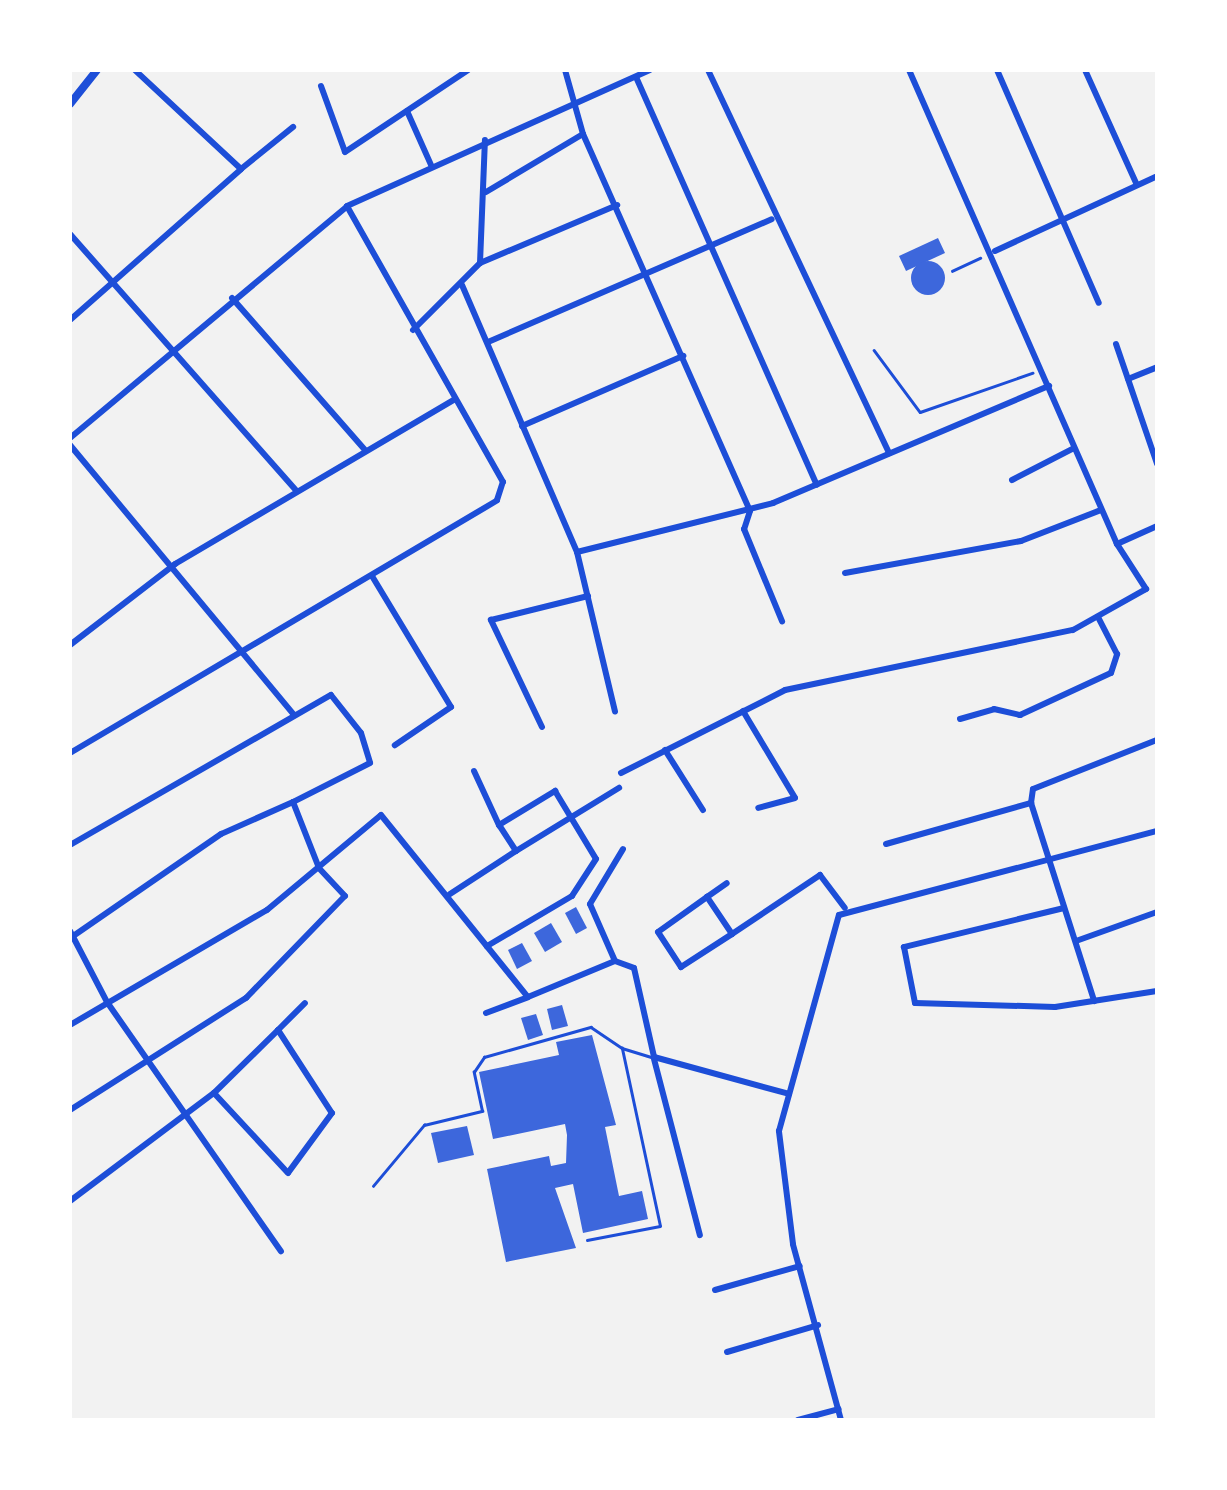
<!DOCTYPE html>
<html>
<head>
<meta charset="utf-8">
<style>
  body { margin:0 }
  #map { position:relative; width:1227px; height:1490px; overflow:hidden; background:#f2f2f2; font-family:"IBM Plex Sans",sans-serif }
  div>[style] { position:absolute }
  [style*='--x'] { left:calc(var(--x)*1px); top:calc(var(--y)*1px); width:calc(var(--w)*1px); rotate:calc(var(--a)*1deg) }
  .building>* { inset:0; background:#3d67dc }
  .round { border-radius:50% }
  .path>* { height:2.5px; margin:-1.25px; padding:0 1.25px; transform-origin:1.25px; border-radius:1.25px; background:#1d4ed8 }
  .service>* { height:2.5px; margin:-1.25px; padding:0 1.25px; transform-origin:1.25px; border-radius:1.25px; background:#1d4ed8 }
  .minor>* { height:6px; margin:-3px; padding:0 3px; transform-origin:3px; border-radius:3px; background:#1d4ed8 }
  .tertiary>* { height:8px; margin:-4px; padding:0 4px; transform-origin:4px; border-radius:4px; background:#1d4ed8 }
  span { translate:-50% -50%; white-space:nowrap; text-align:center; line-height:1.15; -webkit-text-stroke:10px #fff; paint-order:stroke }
  .frame { position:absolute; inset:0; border:72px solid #fff; pointer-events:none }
</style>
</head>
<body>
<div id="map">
  <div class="building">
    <div style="clip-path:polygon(938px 238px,945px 253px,906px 271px,899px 256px)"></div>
    <div class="round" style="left:911px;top:261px;width:34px;height:34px"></div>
    <div style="clip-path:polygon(576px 907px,587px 928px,576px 934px,565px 913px)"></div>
    <div style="clip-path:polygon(551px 923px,562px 942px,545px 952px,534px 933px)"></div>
    <div style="clip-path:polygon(522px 943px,532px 961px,517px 969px,508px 950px)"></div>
    <div style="clip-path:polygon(562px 1005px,568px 1026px,552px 1030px,547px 1009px)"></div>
    <div style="clip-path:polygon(536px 1014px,543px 1035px,528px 1040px,521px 1018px)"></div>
    <div style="clip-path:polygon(592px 1035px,616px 1125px,605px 1127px,619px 1196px,642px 1191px,648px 1219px,583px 1233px,573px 1184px,555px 1188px,576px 1248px,506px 1262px,487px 1169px,549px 1156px,551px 1166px,566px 1163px,567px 1135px,565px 1124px,493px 1139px,479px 1072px,559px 1055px,556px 1042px)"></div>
    <div style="clip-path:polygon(467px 1126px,474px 1155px,438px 1163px,431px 1133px)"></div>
  </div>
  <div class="path">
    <div style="--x:952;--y:271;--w:31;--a:-25"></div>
    <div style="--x:874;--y:350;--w:77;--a:53.4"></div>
    <div style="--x:920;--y:412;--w:119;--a:-19.2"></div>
  </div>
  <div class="service">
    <div style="--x:373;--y:1186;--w:80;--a:-50.1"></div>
    <div style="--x:424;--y:1125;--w:60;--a:-13.6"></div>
    <div style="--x:482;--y:1111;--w:40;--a:-102"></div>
    <div style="--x:474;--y:1072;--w:18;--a:-56"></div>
    <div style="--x:484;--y:1057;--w:111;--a:-15.7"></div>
    <div style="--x:591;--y:1027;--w:37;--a:34"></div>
    <div style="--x:587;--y:1240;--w:74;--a:-10.9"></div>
    <div style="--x:660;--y:1226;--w:182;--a:-102.1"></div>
    <div style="--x:622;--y:1048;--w:31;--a:17"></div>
  </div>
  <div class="minor">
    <div style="--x:565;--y:70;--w:66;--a:74.3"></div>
    <div style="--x:583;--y:134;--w:412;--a:66.1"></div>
    <div style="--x:750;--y:511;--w:19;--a:108"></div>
    <div style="--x:744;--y:529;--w:100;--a:67.6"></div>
    <div style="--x:708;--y:70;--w:424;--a:64.7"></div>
    <div style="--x:909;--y:70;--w:518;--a:66.31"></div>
    <div style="--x:1117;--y:544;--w:44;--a:-24.2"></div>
    <div style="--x:997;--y:70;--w:254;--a:66.4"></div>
    <div style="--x:1085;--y:70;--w:126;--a:65.7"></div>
    <div style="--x:636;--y:77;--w:446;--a:66.1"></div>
    <div style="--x:321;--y:86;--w:70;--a:70"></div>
    <div style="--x:345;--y:152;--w:148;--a:-33.7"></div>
    <div style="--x:407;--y:111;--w:59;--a:66"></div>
    <div style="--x:241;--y:169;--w:67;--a:-38.9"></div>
    <div style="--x:486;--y:192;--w:113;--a:-30.9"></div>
    <div style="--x:70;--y:234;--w:341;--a:48.6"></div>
    <div style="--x:995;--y:251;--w:179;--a:-24.8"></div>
    <div style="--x:480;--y:263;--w:149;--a:-22.9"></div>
    <div style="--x:462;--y:285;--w:291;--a:66.7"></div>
    <div style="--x:577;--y:552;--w:202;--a:-14"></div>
    <div style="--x:773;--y:503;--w:300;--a:-23"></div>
    <div style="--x:232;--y:298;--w:201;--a:48.8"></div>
    <div style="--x:70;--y:320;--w:228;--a:-41.4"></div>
    <div style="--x:241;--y:169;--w:145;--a:-137"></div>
    <div style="--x:413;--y:330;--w:95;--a:-45"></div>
    <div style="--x:480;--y:263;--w:123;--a:-87.7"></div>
    <div style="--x:488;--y:342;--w:309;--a:-23.4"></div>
    <div style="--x:1116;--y:344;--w:127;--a:71.1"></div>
    <div style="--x:1128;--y:379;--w:31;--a:-22"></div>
    <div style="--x:522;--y:426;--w:176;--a:-23.5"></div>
    <div style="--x:70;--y:438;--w:361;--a:-39.9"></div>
    <div style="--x:347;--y:206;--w:332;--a:-24.2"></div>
    <div style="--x:70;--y:445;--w:351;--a:50.3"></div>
    <div style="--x:1012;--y:480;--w:68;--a:-27.3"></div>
    <div style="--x:577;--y:552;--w:164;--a:76.6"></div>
    <div style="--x:845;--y:573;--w:179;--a:-10.3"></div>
    <div style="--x:1021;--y:541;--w:86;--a:-21.2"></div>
    <div style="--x:372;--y:576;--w:153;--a:58.9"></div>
    <div style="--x:451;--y:707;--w:68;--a:145.8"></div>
    <div style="--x:70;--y:645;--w:133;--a:-37.6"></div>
    <div style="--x:175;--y:564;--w:325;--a:-30.5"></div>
    <div style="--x:743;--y:711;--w:101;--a:59.1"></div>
    <div style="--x:795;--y:798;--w:38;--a:165"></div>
    <div style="--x:960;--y:719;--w:35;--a:-16"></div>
    <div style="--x:994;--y:709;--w:27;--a:13"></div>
    <div style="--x:1020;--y:715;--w:100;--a:-24.8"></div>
    <div style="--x:1111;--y:673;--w:20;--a:-72"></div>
    <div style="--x:1117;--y:654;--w:42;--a:-117.2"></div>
    <div style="--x:542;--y:727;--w:119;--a:-115.5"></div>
    <div style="--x:491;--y:620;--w:100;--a:-13.9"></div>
    <div style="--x:665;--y:750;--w:71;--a:57.7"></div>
    <div style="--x:70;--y:753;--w:496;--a:-30.6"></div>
    <div style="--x:497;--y:500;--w:19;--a:-72"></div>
    <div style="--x:503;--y:482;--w:317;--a:-119.5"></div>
    <div style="--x:474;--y:771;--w:60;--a:65.2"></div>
    <div style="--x:621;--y:773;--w:184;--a:-26.8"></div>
    <div style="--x:785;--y:690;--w:294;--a:-11.8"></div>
    <div style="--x:1073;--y:630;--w:84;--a:-29.3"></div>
    <div style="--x:1146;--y:589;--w:54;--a:-122.8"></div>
    <div style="--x:1031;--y:803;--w:14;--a:-82"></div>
    <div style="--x:1033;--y:789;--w:133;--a:-21.6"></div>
    <div style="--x:886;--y:844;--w:151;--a:-15.8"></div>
    <div style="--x:1031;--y:803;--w:208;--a:72.3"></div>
    <div style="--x:70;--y:845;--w:301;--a:-29.9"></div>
    <div style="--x:331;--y:695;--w:48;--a:51.7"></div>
    <div style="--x:361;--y:733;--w:31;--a:73"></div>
    <div style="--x:370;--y:763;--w:86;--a:153.1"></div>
    <div style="--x:516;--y:851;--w:121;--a:-31.5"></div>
    <div style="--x:450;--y:894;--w:79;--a:-33.1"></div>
    <div style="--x:516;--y:851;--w:31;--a:-123"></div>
    <div style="--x:499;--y:825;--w:66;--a:-31.3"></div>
    <div style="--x:555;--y:791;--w:79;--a:58.9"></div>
    <div style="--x:596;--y:859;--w:44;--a:123"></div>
    <div style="--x:572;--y:896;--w:99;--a:149.5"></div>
    <div style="--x:707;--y:897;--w:24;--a:-35"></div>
    <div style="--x:1064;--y:908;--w:165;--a:166.3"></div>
    <div style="--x:904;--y:947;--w:57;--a:78.9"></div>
    <div style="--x:915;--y:1003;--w:140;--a:1.6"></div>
    <div style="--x:1055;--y:1007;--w:103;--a:-8.9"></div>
    <div style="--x:70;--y:931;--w:80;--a:62.5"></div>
    <div style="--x:107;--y:1002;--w:304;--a:55.1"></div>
    <div style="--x:732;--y:934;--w:45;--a:-124"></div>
    <div style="--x:707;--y:897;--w:60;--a:144.5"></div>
    <div style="--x:658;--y:932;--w:42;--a:56.7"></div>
    <div style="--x:681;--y:967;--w:61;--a:-32.9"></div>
    <div style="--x:732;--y:934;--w:106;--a:-33.8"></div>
    <div style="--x:820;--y:875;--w:41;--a:52.9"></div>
    <div style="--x:1076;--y:941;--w:86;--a:-19.7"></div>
    <div style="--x:615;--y:961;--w:62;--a:-113.7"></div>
    <div style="--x:590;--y:904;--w:64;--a:-59"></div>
    <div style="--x:486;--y:1013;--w:43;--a:-20.6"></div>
    <div style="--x:70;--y:1025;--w:228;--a:-30.3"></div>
    <div style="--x:267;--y:910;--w:148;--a:-39.8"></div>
    <div style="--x:381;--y:815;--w:234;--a:51.1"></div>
    <div style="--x:528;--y:997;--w:94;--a:-22.5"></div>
    <div style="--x:615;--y:961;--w:20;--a:20"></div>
    <div style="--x:634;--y:968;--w:91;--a:77.3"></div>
    <div style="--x:654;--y:1057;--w:140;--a:15.3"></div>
    <div style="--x:278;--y:1030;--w:38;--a:-45"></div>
    <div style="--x:654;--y:1059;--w:182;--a:75.4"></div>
    <div style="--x:70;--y:1110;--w:209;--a:-32.5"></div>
    <div style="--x:246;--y:998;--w:142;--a:-45.9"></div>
    <div style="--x:345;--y:896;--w:38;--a:-133"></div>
    <div style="--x:319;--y:868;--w:71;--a:-111.5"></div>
    <div style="--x:293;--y:802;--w:79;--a:156"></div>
    <div style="--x:221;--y:834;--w:180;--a:145.4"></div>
    <div style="--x:70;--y:1201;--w:180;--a:-36.9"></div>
    <div style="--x:214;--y:1093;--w:90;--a:-44.5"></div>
    <div style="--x:278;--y:1030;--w:99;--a:57"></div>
    <div style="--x:332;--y:1113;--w:74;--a:126.3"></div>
    <div style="--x:288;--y:1173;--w:109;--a:-132.8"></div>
    <div style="--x:715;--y:1290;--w:88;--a:-15.8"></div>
    <div style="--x:727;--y:1352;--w:95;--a:-16.5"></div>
    <div style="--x:798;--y:1420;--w:42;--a:-15"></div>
    <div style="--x:841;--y:1420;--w:182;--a:-105.3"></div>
    <div style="--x:793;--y:1244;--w:114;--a:-97.1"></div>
    <div style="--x:779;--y:1131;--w:224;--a:-74.5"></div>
    <div style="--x:839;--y:915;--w:329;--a:-14.8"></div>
  </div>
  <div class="tertiary">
    <div style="--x:70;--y:104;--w:43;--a:-51.5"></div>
  </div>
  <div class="frame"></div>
</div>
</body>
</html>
